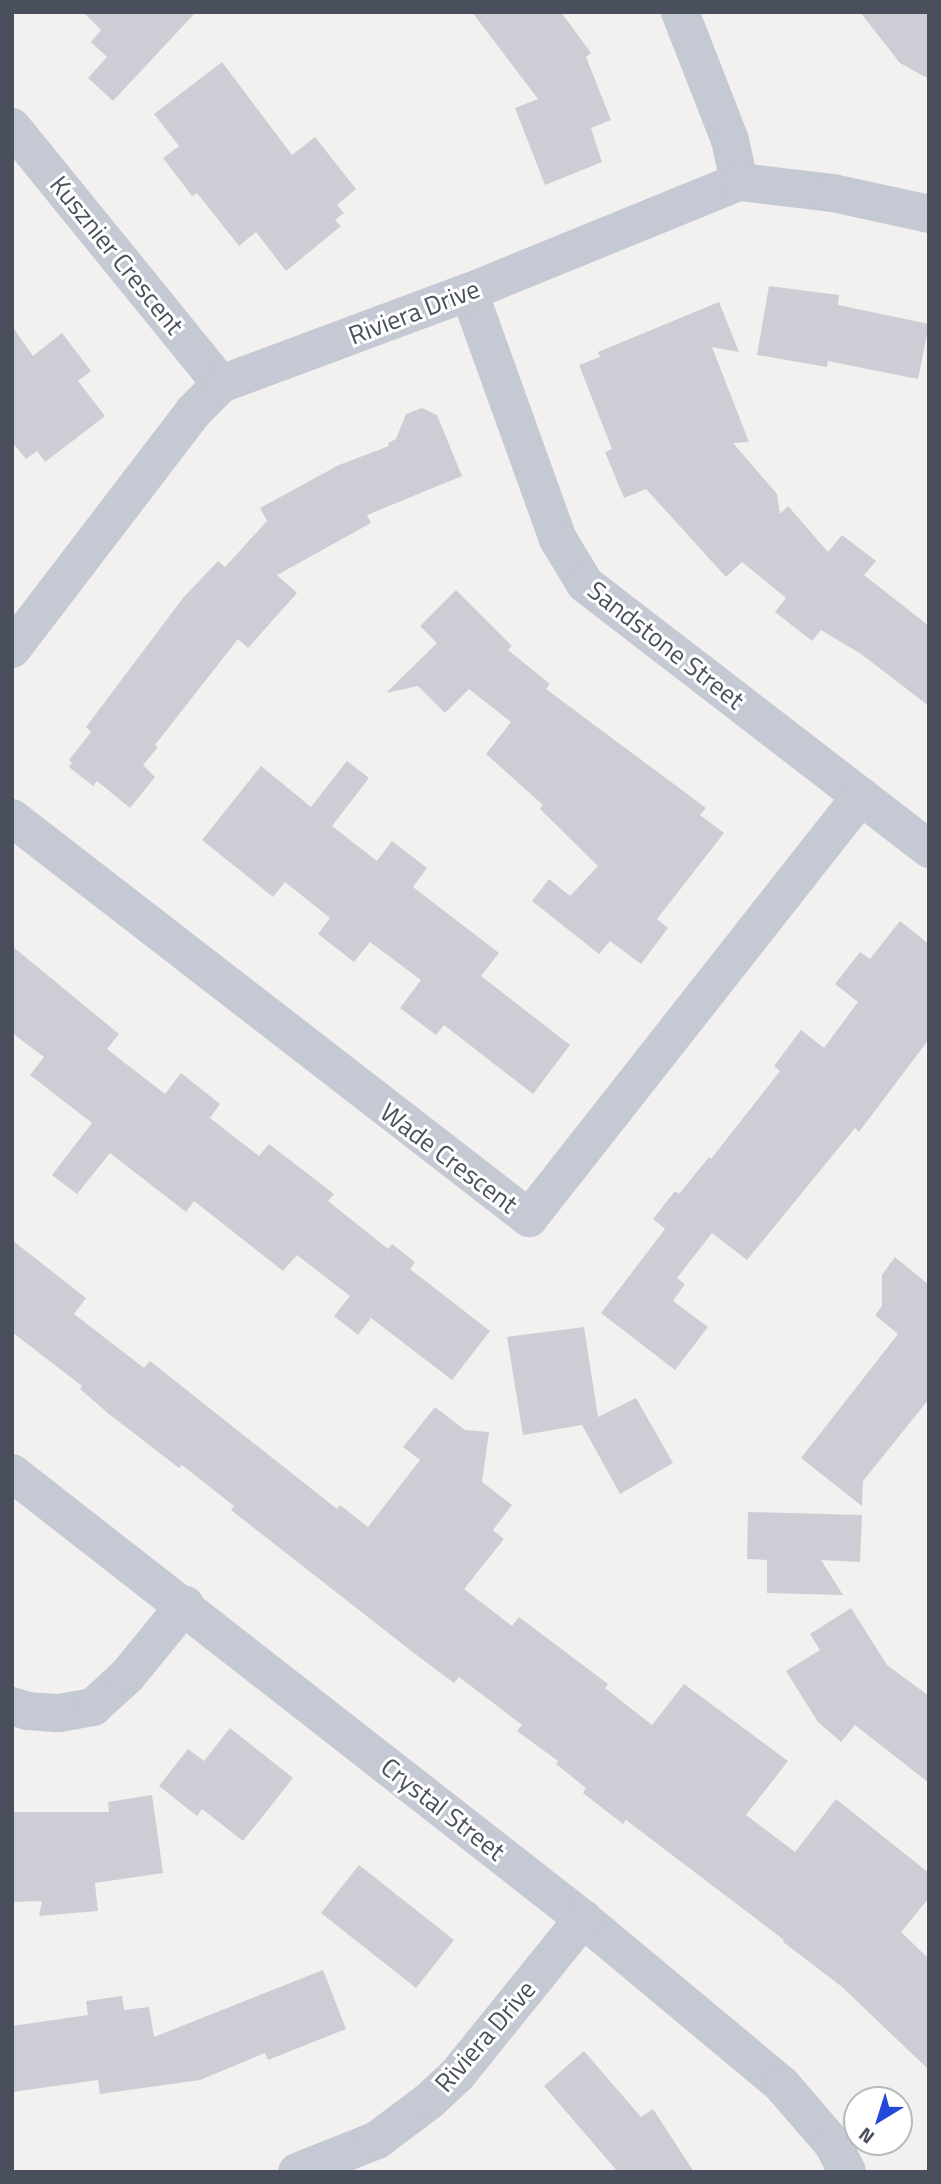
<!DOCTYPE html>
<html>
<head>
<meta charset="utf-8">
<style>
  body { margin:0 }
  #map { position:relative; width:941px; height:2184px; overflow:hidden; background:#f2f1f0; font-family:"Titillium Web",sans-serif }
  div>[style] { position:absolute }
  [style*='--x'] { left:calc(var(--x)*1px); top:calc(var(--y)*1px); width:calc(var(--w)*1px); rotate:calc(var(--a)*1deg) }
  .building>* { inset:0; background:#cdced5 }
  .street>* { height:38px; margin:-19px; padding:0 19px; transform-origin:19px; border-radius:19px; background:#c5c9d4 }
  span { translate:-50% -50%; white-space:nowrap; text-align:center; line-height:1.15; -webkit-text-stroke:6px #fff; paint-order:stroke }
  .street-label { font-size:26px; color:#494f5d }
  .frame { position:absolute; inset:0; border:14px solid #494f5d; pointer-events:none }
  .north { position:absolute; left:843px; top:2086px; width:70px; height:70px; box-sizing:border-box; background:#fff; border:2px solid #b6b9be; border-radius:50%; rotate:218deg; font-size:19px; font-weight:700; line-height:28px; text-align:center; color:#494f5d }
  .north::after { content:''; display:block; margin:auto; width:24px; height:32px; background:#2449d9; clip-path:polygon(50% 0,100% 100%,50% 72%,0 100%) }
</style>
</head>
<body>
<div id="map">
  <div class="building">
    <div style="clip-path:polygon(83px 12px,196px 12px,113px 101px,88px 78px,107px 57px,91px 42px,101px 30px)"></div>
    <div style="clip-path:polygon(472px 12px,561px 12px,591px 53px,586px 57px,611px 120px,591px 128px,602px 162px,545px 185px,515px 108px,538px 99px)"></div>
    <div style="clip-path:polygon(860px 12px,929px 12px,929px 79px,900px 63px)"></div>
    <div style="clip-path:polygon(222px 62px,292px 155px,315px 137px,356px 189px,337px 205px,344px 213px,335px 220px,341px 226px,286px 271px,256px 232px,239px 246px,197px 193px,192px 196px,163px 158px,179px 146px,154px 114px)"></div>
    <div style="clip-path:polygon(769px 286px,839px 295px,838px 305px,929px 324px,918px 379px,828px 361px,827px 367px,757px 355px)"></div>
    <div style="clip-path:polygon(719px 302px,739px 352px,712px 347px,749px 442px,733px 443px,777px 494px,780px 514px,788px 506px,828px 552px,842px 535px,876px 561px,864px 575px,929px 626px,929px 706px,861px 654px,821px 630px,812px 641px,775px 612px,786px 598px,742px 562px,726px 577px,646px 489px,624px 498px,605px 452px,612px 449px,579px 365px,600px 357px,598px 352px)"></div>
    <div style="clip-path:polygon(12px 326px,33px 356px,62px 333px,91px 371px,78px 381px,105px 416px,45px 462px,37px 451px,26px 459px,12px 442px)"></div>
    <div style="clip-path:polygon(422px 408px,437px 415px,462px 476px,367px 515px,371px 523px,277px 575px,297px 593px,248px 648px,238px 639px,155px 745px,158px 747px,143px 765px,155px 777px,130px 808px,97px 781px,93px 786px,69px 767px,72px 763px,69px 760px,91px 732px,86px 727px,183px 598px,218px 561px,225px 567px,267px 521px,260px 508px,339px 465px,389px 446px,388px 443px,396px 439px,406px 414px)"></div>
    <div style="clip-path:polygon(456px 590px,512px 646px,508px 650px,550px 684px,546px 689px,706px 808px,700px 815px,724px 833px,657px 919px,668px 928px,641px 964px,610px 941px,599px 954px,532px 901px,549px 879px,570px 896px,598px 866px,540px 809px,543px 805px,486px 754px,511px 722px,469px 689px,445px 713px,418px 686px,386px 693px,437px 643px,420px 626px)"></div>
    <div style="clip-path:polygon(347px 761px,369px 778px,332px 826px,377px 861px,392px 841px,427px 868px,413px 887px,499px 953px,481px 976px,570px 1045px,533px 1094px,444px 1025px,436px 1035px,400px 1008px,421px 980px,370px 942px,354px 962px,318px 934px,330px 918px,285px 882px,273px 897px,202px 840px,261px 766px,311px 807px)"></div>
    <div style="clip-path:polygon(900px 921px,929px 944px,929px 1039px,859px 1132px,855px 1128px,747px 1260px,712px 1233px,677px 1278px,685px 1284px,673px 1301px,708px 1327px,675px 1370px,601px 1313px,665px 1229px,653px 1219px,675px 1191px,679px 1194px,709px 1157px,711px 1159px,780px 1071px,774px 1066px,801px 1030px,824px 1048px,858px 1002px,835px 984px,860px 952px,870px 959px)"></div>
    <div style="clip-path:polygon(12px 946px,119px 1034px,107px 1049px,165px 1094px,181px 1073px,220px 1104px,210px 1118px,259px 1156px,269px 1144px,334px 1194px,328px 1201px,388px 1249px,392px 1244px,415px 1262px,410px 1269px,490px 1331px,452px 1380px,371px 1318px,358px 1335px,334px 1316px,350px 1296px,297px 1255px,283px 1271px,194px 1201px,186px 1212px,110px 1153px,77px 1194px,52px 1175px,92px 1123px,30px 1075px,44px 1057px,12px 1033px)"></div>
    <div style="clip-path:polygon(12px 1240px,86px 1298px,74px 1314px,144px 1368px,150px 1361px,337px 1509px,340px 1505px,368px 1527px,420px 1460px,403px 1447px,435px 1407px,465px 1430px,489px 1432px,482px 1482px,512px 1505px,493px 1530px,504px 1539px,464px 1589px,512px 1626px,519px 1617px,608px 1684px,605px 1688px,652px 1725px,684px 1684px,788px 1761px,746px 1815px,795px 1852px,836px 1799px,929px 1873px,929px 1898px,901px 1932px,929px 1959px,929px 2070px,841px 1986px,783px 1942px,784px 1940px,626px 1820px,623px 1824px,583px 1793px,586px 1788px,556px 1764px,558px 1761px,517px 1731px,522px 1725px,459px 1677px,454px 1683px,419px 1657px,231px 1510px,234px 1506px,182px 1465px,179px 1468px,109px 1414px,80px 1389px,82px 1386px,12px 1332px)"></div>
    <div style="clip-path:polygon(895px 1257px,929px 1285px,929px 1399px,863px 1481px,862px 1506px,801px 1458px,898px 1334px,875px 1315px,882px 1306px,882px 1275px)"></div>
    <div style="clip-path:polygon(584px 1327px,598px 1417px,636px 1398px,673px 1463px,620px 1494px,582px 1425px,523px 1435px,507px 1337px)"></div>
    <div style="clip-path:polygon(748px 1512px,862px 1515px,860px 1562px,821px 1560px,843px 1595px,767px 1593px,767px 1560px,747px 1559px)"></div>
    <div style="clip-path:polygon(851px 1608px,887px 1665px,929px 1696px,929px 1783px,855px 1725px,841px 1742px,818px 1722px,786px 1671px,820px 1650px,810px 1634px)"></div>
    <div style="clip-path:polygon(230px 1728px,293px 1778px,243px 1841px,202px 1809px,197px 1816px,159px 1786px,188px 1749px,204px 1761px)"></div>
    <div style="clip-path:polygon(152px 1795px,163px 1873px,95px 1883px,98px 1911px,39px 1916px,42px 1901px,12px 1902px,12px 1812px,109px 1812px,108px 1802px)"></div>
    <div style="clip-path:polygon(359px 1865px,454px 1940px,416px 1988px,321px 1913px)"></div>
    <div style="clip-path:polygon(323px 1970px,346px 2029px,268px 2060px,265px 2053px,200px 2080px,100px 2094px,98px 2080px,12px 2092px,12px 2026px,88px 2015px,86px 2001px,122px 1996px,124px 2010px,149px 2007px,154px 2037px)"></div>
    <div style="clip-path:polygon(584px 2051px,641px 2117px,653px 2109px,694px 2172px,618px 2172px,544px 2086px)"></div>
  </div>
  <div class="street">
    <div style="--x:680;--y:12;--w:137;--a:68.7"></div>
    <div style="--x:730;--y:140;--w:43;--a:77.9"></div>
    <div style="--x:12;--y:127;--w:331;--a:50.9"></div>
    <div style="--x:469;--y:292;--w:263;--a:70.2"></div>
    <div style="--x:558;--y:539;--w:52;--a:59"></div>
    <div style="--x:585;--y:584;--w:434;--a:37.6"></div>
    <div style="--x:12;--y:649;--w:298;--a:-52.6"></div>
    <div style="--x:193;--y:412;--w:40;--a:-45"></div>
    <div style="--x:221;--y:384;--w:265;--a:-20.4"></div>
    <div style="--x:469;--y:292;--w:292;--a:-22.2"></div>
    <div style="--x:739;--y:182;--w:95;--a:6.7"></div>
    <div style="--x:833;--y:193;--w:98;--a:12.3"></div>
    <div style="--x:12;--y:818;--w:654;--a:37.73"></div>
    <div style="--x:529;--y:1218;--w:537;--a:-51.81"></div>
    <div style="--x:12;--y:1473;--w:725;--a:37.99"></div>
    <div style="--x:583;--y:1919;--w:259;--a:39.8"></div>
    <div style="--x:782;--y:2085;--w:78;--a:49.2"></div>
    <div style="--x:833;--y:2144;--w:31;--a:63"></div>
    <div style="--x:12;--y:1706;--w:16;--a:18"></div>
    <div style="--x:27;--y:1711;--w:32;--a:4"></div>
    <div style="--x:59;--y:1713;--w:35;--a:-10"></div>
    <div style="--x:93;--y:1707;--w:46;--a:-42.4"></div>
    <div style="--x:127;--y:1676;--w:92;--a:-50.8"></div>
    <div style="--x:297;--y:2172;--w:86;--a:-21.8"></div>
    <div style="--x:377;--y:2140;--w:65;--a:-36.9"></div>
    <div style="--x:429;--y:2101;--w:38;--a:-43"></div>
    <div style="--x:457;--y:2075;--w:201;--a:-51.1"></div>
  </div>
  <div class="street-label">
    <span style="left:117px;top:255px;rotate:51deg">Kusznier Crescent</span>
    <span style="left:414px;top:312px;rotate:-21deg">Riviera Drive</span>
    <span style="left:666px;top:645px;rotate:38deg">Sandstone Street</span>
    <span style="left:449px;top:1158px;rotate:37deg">Wade Crescent</span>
    <span style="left:443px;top:1809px;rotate:38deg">Crystal Street</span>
    <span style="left:485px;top:2036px;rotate:-49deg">Riviera Drive</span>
  </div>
  <div class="frame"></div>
  <div class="north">N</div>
</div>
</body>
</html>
